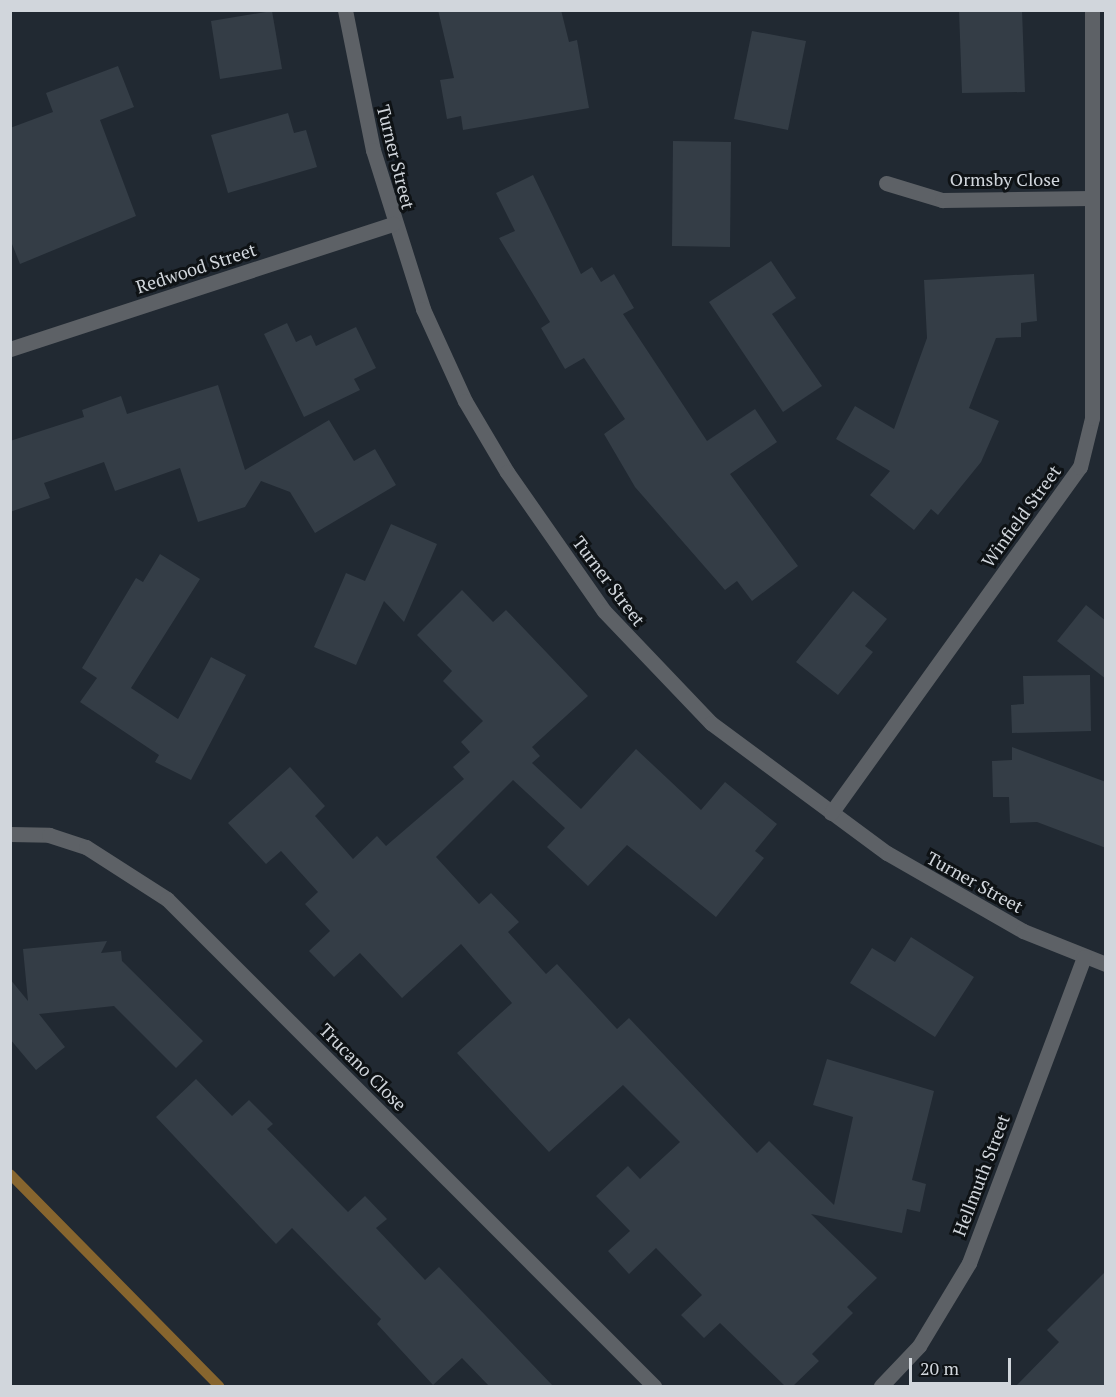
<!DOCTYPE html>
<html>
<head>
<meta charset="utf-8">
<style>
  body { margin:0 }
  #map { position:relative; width:1116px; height:1397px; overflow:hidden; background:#212932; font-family:"PT Serif",serif }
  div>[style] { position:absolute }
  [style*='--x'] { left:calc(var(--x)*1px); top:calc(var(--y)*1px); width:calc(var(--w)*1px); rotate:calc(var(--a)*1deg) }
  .stream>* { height:10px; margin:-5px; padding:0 5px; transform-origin:5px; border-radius:5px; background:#87652e }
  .building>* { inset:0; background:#343d46 }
  .minor>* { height:15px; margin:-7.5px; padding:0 7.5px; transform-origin:7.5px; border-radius:7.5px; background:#5d6166 }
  span { translate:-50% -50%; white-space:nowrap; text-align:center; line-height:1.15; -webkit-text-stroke:6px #0e1215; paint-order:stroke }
  .street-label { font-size:18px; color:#d1d6dc }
  .frame { position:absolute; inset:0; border:12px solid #d1d6dc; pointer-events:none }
  .scale { position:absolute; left:909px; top:1358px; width:102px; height:27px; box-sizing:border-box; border:3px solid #d1d6dc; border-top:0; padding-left:8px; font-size:18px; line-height:21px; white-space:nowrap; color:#d1d6dc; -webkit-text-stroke:4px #0e1215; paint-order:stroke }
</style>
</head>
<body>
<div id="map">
  <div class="stream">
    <div style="--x:10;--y:1174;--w:298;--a:45.4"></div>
  </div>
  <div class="building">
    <div style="clip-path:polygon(438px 10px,561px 10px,569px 42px,577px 40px,589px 108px,463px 130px,461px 116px,447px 119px,440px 80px,454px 78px)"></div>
    <div style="clip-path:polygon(959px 10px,1022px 10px,1025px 92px,962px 93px)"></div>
    <div style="clip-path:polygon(272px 11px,282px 69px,220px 79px,211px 21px)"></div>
    <div style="clip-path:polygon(752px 31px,806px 41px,788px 130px,734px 119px)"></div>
    <div style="clip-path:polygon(118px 66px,134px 107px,100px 120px,136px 216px,20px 264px,10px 239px,10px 128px,53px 112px,46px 93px)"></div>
    <div style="clip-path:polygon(288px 113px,294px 133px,306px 130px,317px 167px,228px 193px,211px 135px)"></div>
    <div style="clip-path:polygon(673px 141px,731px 142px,730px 247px,672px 246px)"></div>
    <div style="clip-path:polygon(533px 175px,581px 274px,592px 267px,601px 282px,614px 274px,634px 308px,623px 314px,707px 441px,755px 409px,777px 442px,730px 474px,798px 566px,752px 601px,737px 581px,725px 590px,635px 487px,604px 434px,625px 419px,584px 358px,565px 369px,541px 328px,550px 322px,499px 238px,515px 231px,496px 193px)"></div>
    <div style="clip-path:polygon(771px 261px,796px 298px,772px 314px,822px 386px,783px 412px,709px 302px)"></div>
    <div style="clip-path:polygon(1034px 274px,1037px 321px,1021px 323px,1021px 337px,996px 338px,969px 408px,999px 421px,981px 462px,938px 515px,931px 509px,914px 530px,870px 495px,890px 471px,836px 439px,855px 406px,894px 429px,927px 338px,924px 280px)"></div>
    <div style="clip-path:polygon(287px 323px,296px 342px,311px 335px,316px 346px,356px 327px,376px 368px,354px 379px,360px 390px,304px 417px,264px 334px)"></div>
    <div style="clip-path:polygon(218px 385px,245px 470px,329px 420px,354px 461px,375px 449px,396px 485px,315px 533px,290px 492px,261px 481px,245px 507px,198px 522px,180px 468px,115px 491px,104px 462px,44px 483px,50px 498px,10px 512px,10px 441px,84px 417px,82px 410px,121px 396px,127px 414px)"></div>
    <div style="clip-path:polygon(391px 524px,437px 544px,404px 622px,384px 601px,356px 665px,314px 647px,346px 573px,365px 581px)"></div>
    <div style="clip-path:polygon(160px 554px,200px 579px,131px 688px,178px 719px,211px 657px,246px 675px,191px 780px,155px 762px,159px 755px,80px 702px,97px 678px,82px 668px,136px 578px,143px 582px)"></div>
    <div style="clip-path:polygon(462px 590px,493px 622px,506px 610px,588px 696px,532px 747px,540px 756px,532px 763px,581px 809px,636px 749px,701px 810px,725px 782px,777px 824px,755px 851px,764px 858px,716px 917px,627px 845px,588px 886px,547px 847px,565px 828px,513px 780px,436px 857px,479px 904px,491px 893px,519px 922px,508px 932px,546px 974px,557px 964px,617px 1029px,629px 1018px,757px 1153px,769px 1141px,834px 1205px,853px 1117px,813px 1105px,827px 1059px,934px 1091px,912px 1180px,926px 1184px,920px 1212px,907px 1209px,902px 1233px,811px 1214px,877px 1278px,847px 1307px,853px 1313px,812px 1354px,819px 1361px,793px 1386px,785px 1386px,720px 1323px,704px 1338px,681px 1315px,702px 1295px,656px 1248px,629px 1274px,608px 1251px,630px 1231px,596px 1196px,628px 1166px,640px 1179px,680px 1142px,623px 1085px,549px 1152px,457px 1053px,512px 1003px,461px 944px,402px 998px,360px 953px,334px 977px,309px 951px,330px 931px,305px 904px,318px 892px,281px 851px,266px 864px,228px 823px,290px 767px,325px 806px,315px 816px,353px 859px,377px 836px,386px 846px,464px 779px,453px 767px,470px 752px,461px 742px,483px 721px,443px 681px,452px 671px,417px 635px)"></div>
    <div style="clip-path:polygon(853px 591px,887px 619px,865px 646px,873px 652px,838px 695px,796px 662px)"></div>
    <div style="clip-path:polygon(1086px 605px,1106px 621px,1106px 679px,1057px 641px)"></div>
    <div style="clip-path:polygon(1090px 675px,1091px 731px,1012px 733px,1011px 705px,1024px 704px,1023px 676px)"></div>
    <div style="clip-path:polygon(1012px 747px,1106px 782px,1106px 848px,1037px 822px,1010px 823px,1009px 797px,993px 797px,992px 761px,1012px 760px)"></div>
    <div style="clip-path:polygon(911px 937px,974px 977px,935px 1037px,850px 983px,872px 948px,895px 962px)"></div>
    <div style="clip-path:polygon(107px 941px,101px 953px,121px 951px,122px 961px,203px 1041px,176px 1068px,114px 1006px,39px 1014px,65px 1047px,36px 1070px,10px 1039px,10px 979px,28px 1001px,23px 949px)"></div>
    <div style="clip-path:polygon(196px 1079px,232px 1116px,249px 1100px,273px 1124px,267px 1129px,348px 1212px,365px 1196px,387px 1219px,376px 1228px,425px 1280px,439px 1267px,553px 1386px,489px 1386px,462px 1358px,433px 1385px,377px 1324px,381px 1319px,292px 1228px,276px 1244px,156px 1117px)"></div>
    <div style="clip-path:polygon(1106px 1271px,1106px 1386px,1016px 1386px,1059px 1342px,1047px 1330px)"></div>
  </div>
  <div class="minor">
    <div style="--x:345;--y:10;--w:143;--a:78.7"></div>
    <div style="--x:373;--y:150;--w:167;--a:72.5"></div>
    <div style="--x:423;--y:309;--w:101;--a:65.5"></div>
    <div style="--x:465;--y:401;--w:82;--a:59.4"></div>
    <div style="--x:507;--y:472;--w:169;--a:55.1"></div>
    <div style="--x:604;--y:611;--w:155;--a:46.3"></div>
    <div style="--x:711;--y:723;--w:219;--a:36.5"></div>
    <div style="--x:887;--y:853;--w:157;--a:29.8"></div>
    <div style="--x:1023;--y:931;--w:89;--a:21.7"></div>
    <div style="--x:886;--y:183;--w:59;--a:16.9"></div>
    <div style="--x:942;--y:200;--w:149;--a:-0.8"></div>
    <div style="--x:10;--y:349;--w:403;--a:-18.1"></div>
    <div style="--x:831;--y:813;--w:426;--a:-54.3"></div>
    <div style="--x:1080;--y:467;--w:50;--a:-76.2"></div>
    <div style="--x:1092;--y:418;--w:408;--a:-90"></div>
    <div style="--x:10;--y:834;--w:39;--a:1"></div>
    <div style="--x:49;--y:835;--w:39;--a:18"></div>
    <div style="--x:86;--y:847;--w:96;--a:32.7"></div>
    <div style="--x:167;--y:899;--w:689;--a:45"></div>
    <div style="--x:881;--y:1386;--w:55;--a:-46.5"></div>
    <div style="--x:919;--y:1346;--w:97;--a:-58.9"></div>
    <div style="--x:969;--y:1263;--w:327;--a:-69.4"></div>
  </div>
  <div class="street-label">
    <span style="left:396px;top:157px;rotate:76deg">Turner Street</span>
    <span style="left:1005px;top:179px">Ormsby Close</span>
    <span style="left:196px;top:268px;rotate:-18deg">Redwood Street</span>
    <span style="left:1021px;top:516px;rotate:-54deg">Winfield Street</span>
    <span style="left:609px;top:581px;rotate:53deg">Turner Street</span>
    <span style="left:975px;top:882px;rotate:29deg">Turner Street</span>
    <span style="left:363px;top:1067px;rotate:45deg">Trucano Close</span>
    <span style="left:981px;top:1175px;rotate:-69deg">Hellmuth Street</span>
  </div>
  <div class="frame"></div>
  <div class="scale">20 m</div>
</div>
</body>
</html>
